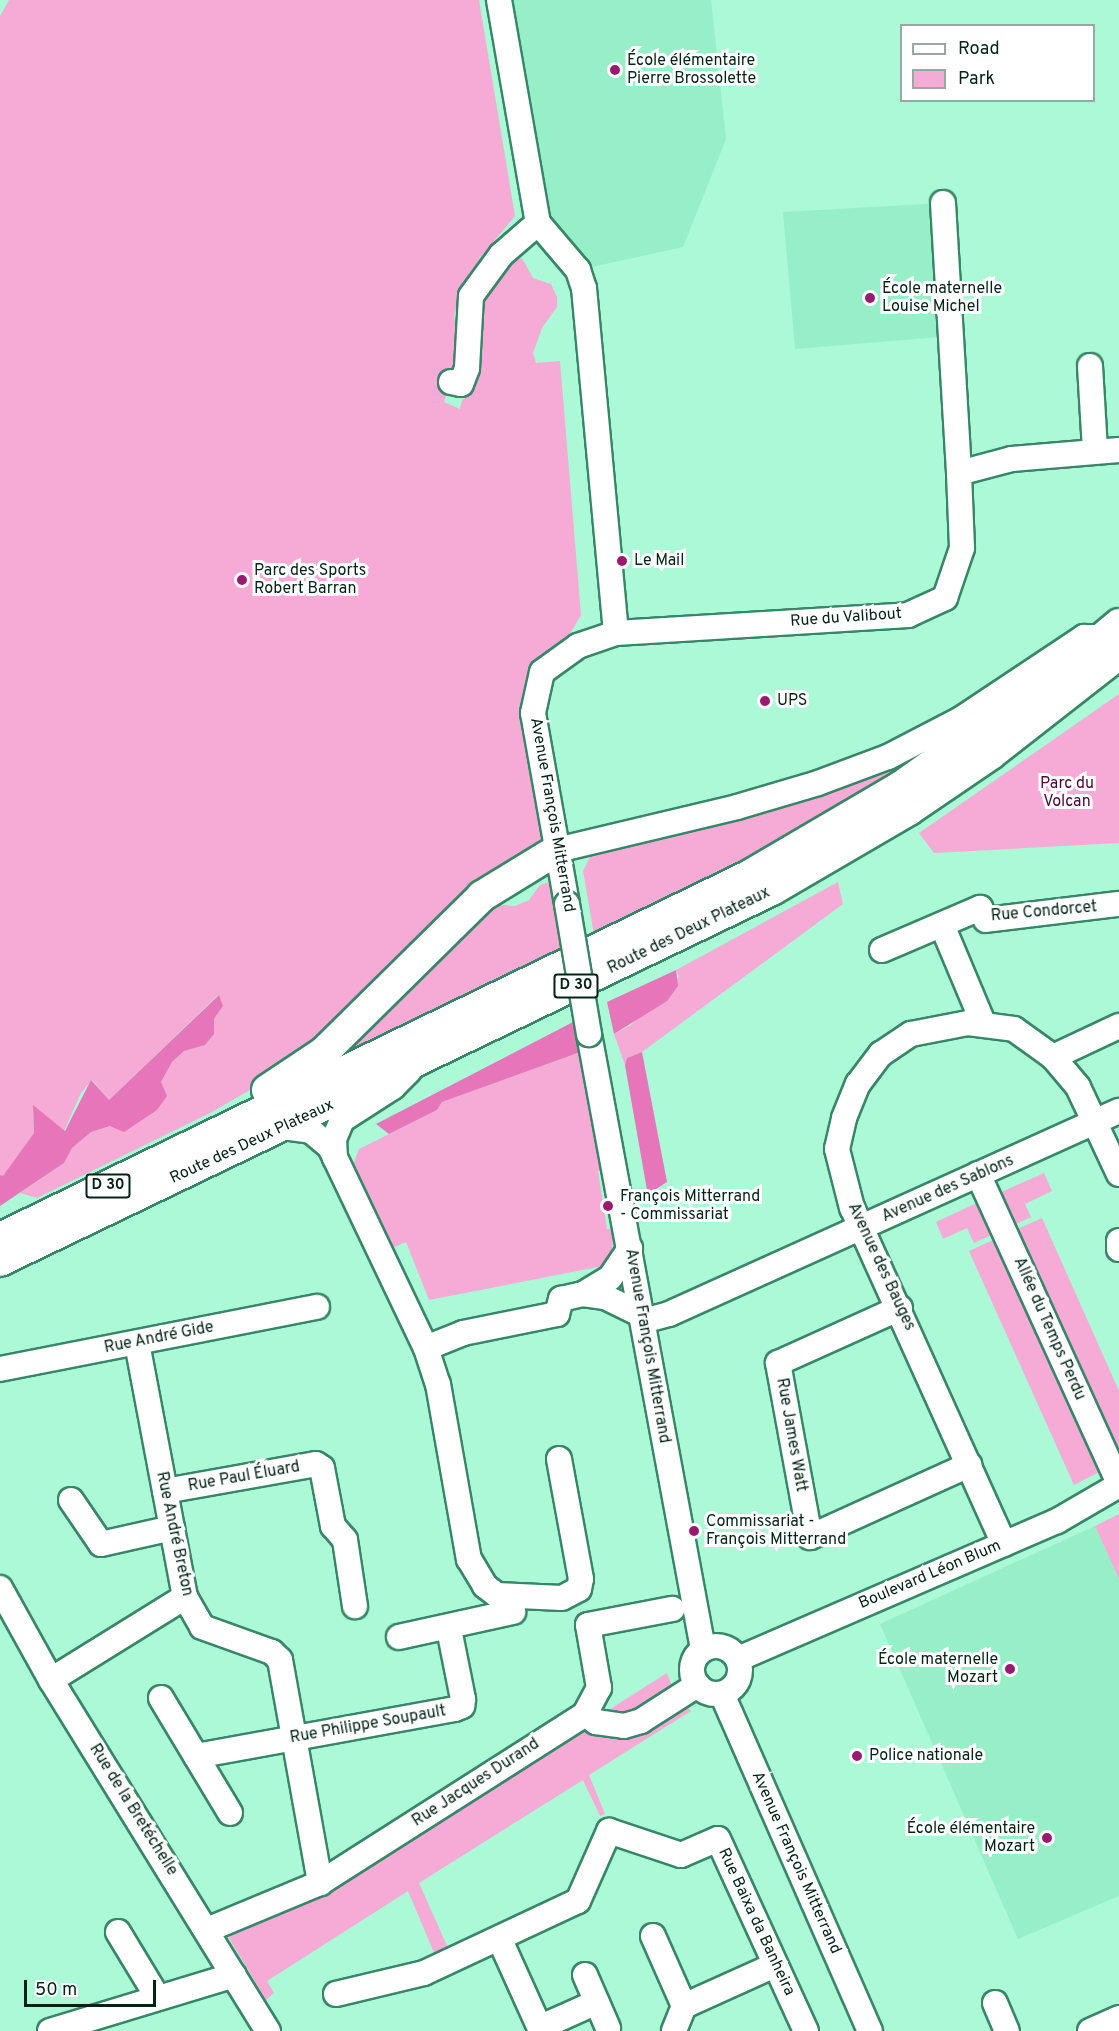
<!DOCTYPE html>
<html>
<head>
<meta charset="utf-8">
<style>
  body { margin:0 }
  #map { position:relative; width:1119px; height:2031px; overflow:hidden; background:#abf9d6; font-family:Overpass,sans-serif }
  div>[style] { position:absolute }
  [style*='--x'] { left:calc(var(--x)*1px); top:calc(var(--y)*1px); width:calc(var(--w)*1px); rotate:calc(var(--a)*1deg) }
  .built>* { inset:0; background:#97efc8 }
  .green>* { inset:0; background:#f5abd5 }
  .forest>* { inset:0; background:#e675ba }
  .roads { filter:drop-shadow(2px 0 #388667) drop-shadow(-2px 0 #388667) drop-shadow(0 2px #388667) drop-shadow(0 -2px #388667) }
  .minor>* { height:24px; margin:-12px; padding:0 12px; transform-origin:12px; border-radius:12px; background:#fff }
  .minor>.ring { margin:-12px; padding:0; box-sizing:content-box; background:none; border:24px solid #fff; border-radius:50% }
  .major>* { height:30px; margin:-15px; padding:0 15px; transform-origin:15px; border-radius:15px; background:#fff }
  .bridges { filter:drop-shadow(2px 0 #388667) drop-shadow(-2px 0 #388667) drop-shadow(0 2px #388667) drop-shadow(0 -2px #388667) }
  .minor-bridge>* { height:24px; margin:-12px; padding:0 12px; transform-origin:12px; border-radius:12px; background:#fff }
  .dots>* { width:16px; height:16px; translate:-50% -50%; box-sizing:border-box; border:3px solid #fff; border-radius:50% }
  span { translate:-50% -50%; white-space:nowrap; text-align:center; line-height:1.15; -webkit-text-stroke:6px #fff; paint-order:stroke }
  .shield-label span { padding:2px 4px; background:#fff; border:2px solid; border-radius:4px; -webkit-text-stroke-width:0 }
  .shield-label { font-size:15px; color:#022316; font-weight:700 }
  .poi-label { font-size:16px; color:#022316 }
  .left { translate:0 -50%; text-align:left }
  .right { translate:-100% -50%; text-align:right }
  .street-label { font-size:16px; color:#022316 }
  .park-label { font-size:16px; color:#4d0537 }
  .legend { position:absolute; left:900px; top:24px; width:195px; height:78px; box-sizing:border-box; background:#fff; border:2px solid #9aa7a2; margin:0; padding:8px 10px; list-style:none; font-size:18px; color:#022316 }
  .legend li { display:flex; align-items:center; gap:12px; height:30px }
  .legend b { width:30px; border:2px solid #9aa7a2 }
  .scale { position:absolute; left:24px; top:1980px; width:132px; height:27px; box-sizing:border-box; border:3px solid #022316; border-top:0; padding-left:8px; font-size:18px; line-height:21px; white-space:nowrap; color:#022316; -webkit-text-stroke:4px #fff; paint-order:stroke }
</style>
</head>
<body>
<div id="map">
  <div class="built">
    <div style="clip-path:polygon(499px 0,711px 0,726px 139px,683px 247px,578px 270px,538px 223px)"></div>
    <div style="clip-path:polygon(943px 203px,951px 336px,795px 349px,783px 212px)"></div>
    <div style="clip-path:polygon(1095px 1526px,1119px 1579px,1119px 1896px,1018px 1939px,880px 1624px)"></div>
  </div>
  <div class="green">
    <div style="clip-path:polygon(9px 0,479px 0,515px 216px,480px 258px,462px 294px,454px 316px,460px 351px,444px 402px,460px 409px,462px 400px,469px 395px,474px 383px,478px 307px,513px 260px,522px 258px,533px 278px,551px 284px,557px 297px,557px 307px,542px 328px,533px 353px,536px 363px,560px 361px,581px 615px,571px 632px,543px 657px,544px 824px,542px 842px,530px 857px,286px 1069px,212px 1112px,37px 1198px,20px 1193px,64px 1163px,72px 1148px,91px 1132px,110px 1126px,161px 1082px,172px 1062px,184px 1051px,205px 1045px,214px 1034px,214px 1019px,223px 1006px,218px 995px,109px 1100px,92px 1080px,81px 1093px,64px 1131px,33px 1106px,34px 1133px,3px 1177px,0 1175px,0 16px)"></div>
    <div style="clip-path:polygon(1119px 694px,1119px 843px,934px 853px,919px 833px)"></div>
    <div style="clip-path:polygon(979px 715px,859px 802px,595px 940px,583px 871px,591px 855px)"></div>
    <div style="clip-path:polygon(553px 881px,562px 956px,319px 1071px,492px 897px,502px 905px,515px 906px,529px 900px,540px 885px)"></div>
    <div style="clip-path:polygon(838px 882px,843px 904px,642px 1052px,627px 1058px,625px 1065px,614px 1034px,631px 1025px,679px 977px,676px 970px)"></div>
    <div style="clip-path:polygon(583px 1051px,605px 1170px,598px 1171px,607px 1229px,616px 1230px,608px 1265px,429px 1300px,406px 1242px,390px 1249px,352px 1167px,359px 1149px,437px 1110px,442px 1102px)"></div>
    <div style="clip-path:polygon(1044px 1173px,1052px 1191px,1025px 1204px,1031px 1217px,1011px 1226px,997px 1194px)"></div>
    <div style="clip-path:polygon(981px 1201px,996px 1233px,974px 1243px,967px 1228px,943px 1239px,936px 1222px)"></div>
    <div style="clip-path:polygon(1042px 1218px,1119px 1391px,1119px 1462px,1074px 1485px,969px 1251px)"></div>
    <div style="clip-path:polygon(1119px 1514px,1119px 1579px,1095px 1526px)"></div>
    <div style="clip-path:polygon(667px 1673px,677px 1699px,691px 1711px,589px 1775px,605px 1814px,600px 1816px,583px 1780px,419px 1883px,448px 1948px,435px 1955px,408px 1891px,267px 1981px,274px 1993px,266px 2000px,229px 1938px,239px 1924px,584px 1731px,599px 1716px)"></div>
  </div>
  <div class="forest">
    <div style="clip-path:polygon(676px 970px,678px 986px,667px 1001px,614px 1034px,607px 1002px)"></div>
    <div style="clip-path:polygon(219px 995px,223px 1006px,214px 1019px,214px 1034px,205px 1045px,184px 1051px,172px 1062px,161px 1082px,167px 1096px,157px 1110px,124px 1132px,110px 1126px,91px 1132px,72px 1148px,64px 1163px,0 1206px,0 1175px,3px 1176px,34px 1133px,33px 1105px,65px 1131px,91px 1080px,109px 1100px)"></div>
    <div style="clip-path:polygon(575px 1021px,583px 1051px,442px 1102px,437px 1110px,389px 1134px,376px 1124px)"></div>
    <div style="clip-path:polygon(642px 1052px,667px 1182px,653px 1191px,647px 1190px,625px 1065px,627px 1058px)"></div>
  </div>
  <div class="roads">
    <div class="minor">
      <div style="--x:499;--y:0;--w:226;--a:80.1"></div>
      <div style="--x:538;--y:223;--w:62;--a:49.6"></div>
      <div style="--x:578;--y:270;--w:19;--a:72"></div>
      <div style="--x:584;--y:288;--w:346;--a:84.7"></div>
      <div style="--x:616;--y:633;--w:40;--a:161.1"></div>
      <div style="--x:578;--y:646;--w:44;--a:144.2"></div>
      <div style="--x:542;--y:672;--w:42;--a:102.4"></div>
      <div style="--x:533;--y:713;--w:194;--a:79.9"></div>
      <div style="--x:943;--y:203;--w:270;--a:86.6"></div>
      <div style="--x:1090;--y:366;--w:85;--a:86.6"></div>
      <div style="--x:451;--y:382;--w:10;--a:11"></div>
      <div style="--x:461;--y:384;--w:17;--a:-69"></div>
      <div style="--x:467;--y:368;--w:72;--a:-86.8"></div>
      <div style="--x:471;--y:296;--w:51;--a:-53.8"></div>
      <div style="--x:501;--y:255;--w:49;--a:-40.9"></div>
      <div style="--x:616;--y:633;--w:293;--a:-3.5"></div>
      <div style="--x:908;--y:615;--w:41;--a:-24.7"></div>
      <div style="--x:945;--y:598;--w:53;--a:-71.2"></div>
      <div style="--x:962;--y:548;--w:75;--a:-92.3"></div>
      <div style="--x:959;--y:473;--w:55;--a:-14.8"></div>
      <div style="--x:1012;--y:459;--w:107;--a:-4.8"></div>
      <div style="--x:557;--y:850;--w:185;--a:-13.4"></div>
      <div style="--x:737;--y:807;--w:84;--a:-16.5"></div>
      <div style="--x:818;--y:783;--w:75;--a:-20.4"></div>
      <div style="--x:888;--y:757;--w:82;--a:-27.5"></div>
      <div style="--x:961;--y:719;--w:148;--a:-33.7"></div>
      <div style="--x:1084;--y:637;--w:12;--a:0"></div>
      <div style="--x:942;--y:925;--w:108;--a:67.2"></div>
      <div style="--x:882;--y:950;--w:107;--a:-23.2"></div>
      <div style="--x:980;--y:908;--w:13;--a:63"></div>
      <div style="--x:986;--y:920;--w:134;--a:-6.9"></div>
      <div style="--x:589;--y:1034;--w:625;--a:79.5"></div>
      <div style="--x:1053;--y:1057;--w:73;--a:-25.2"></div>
      <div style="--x:283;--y:1127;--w:28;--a:8"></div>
      <div style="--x:311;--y:1131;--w:25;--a:40"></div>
      <div style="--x:330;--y:1147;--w:223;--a:64.5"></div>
      <div style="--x:426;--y:1348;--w:38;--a:72"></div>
      <div style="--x:438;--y:1384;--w:178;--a:80"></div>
      <div style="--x:469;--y:1559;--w:31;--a:59"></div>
      <div style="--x:485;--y:1586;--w:15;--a:37"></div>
      <div style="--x:497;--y:1595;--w:65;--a:2.6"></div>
      <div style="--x:562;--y:1598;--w:19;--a:-28"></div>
      <div style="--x:579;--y:1589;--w:10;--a:-79"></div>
      <div style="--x:581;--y:1579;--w:122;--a:-100.4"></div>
      <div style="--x:335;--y:1158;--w:19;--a:-93"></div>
      <div style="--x:334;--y:1139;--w:21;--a:-67"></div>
      <div style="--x:342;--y:1120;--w:61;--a:-32.9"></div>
      <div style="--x:393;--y:1087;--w:23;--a:-45"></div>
      <div style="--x:978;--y:1174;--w:340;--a:65.5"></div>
      <div style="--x:1119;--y:1241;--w:8;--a:90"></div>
      <div style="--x:583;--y:1294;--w:22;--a:8"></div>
      <div style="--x:605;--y:1297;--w:41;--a:25.9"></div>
      <div style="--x:900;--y:1308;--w:134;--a:155.7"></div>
      <div style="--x:778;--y:1363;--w:177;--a:79.6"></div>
      <div style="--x:810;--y:1537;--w:175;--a:-24.4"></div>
      <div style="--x:643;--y:1321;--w:27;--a:-15"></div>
      <div style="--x:669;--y:1314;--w:494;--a:-24.3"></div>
      <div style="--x:137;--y:1343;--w:258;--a:79.3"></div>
      <div style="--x:185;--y:1597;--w:34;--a:60"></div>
      <div style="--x:202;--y:1627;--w:74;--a:19.7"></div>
      <div style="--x:272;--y:1652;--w:11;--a:45"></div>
      <div style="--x:280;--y:1660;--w:227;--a:79.8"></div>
      <div style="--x:426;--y:1348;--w:40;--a:-22"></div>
      <div style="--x:463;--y:1333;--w:96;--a:-11.4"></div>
      <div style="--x:557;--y:1314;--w:16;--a:-75"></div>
      <div style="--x:561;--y:1299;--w:23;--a:-13"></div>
      <div style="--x:583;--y:1294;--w:31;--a:-31"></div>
      <div style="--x:610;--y:1278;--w:36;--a:-56"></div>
      <div style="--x:0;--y:1369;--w:323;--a:-11.1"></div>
      <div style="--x:165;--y:1491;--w:153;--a:-10.1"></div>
      <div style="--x:316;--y:1464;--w:7;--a:34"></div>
      <div style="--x:322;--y:1468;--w:59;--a:79.3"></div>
      <div style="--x:333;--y:1526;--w:18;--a:49"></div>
      <div style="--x:345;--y:1540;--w:67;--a:81.4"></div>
      <div style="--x:71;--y:1500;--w:53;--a:55.7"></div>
      <div style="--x:101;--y:1544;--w:73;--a:-12.7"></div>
      <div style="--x:1004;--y:1544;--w:369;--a:-114.3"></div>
      <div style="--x:852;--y:1208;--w:61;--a:-104.3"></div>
      <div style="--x:837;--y:1149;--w:32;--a:-77"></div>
      <div style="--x:844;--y:1118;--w:37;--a:-68"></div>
      <div style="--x:858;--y:1084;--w:38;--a:-53"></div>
      <div style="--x:881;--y:1054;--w:36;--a:-34"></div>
      <div style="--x:911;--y:1034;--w:58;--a:-10.9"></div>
      <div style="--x:968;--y:1023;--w:46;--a:7.4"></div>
      <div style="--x:1014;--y:1029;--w:48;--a:35.7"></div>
      <div style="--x:1053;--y:1057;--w:39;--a:50"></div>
      <div style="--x:1078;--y:1087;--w:96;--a:64.8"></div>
      <div style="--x:0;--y:1588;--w:105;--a:61"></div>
      <div style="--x:51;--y:1680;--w:413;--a:58.3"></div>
      <div style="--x:399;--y:1637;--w:117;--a:-12.4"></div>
      <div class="ring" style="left:692px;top:1646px;width:24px;height:24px"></div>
      <div style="--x:738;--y:1659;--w:348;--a:-23.4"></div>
      <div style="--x:1057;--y:1521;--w:72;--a:-30.1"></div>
      <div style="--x:51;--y:1680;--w:158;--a:-31.8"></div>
      <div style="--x:722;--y:1694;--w:368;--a:66.3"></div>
      <div style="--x:161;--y:1698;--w:134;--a:59"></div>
      <div style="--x:585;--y:1714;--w:14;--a:36"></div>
      <div style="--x:596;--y:1722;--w:28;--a:8"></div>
      <div style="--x:624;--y:1726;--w:18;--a:-16"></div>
      <div style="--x:641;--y:1721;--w:67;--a:-32.7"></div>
      <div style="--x:196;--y:1756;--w:263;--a:-10.3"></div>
      <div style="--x:455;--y:1709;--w:8;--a:-23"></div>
      <div style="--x:462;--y:1706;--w:7;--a:-82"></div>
      <div style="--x:463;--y:1699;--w:71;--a:-101.3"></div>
      <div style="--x:207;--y:1930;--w:122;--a:-22.6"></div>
      <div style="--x:320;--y:1883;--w:314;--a:-32.5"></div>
      <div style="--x:585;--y:1714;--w:30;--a:-62"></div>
      <div style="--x:599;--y:1688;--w:64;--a:-99.9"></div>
      <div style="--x:588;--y:1625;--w:86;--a:-10.8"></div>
      <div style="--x:118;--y:1932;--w:77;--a:58.8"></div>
      <div style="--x:653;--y:1936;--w:77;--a:66.1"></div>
      <div style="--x:684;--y:2006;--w:27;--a:112"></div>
      <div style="--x:500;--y:1940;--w:100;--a:65.7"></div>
      <div style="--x:585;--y:1975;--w:58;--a:66.5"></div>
      <div style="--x:336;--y:1994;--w:90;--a:-13.4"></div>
      <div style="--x:424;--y:1973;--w:170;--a:-25.1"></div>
      <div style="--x:578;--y:1901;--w:77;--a:-66.1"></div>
      <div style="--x:609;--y:1831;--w:76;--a:18.4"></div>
      <div style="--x:681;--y:1855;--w:40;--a:-23.4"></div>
      <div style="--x:718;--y:1839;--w:211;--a:65.4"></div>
      <div style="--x:995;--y:2003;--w:30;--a:67"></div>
      <div style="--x:684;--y:2006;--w:100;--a:-24.3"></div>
      <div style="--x:541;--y:2027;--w:61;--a:-24.1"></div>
      <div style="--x:50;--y:2031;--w:192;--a:-16.9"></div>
      <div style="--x:1090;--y:2031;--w:32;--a:-24"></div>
    </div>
    <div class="major">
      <div style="--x:267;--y:1090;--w:69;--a:-33.7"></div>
      <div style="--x:324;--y:1052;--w:222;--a:-44.6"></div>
      <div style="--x:482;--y:896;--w:88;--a:-31.5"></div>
      <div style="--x:0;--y:1238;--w:831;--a:-25.82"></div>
      <div style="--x:748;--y:876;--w:176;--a:-30.4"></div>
      <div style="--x:900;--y:787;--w:200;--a:-35.4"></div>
      <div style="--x:1063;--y:671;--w:73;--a:-40"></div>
      <div style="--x:0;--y:1261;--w:857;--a:-25.67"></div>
      <div style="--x:772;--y:890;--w:159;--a:-30.3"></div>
      <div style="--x:909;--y:810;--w:99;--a:-34.3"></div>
      <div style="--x:991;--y:754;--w:162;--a:-38"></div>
    </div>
  </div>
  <div class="bridges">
    <div class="minor-bridge">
      <div style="--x:567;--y:904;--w:132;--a:80.4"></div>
    </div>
  </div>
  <div class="dots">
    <div style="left:615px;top:70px;background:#991a71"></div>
    <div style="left:870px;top:298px;background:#991a71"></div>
    <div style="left:622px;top:561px;background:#991a71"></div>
    <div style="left:242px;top:580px;background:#991a71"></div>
    <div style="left:765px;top:701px;background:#991a71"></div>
    <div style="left:608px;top:1206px;background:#991a71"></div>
    <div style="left:694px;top:1531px;background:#991a71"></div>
    <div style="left:1010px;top:1669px;background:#991a71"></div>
    <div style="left:857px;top:1756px;background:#991a71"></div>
    <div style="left:1047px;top:1838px;background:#991a71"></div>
  </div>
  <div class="shield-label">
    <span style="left:576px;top:986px">D 30</span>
    <span style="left:108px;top:1186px">D 30</span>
  </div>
  <div class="poi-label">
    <span class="left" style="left:627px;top:70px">École élémentaire<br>Pierre Brossolette</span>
    <span class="left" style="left:882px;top:298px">École maternelle<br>Louise Michel</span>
    <span class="left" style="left:634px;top:561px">Le Mail</span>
    <span class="left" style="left:254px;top:580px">Parc des Sports<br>Robert Barran</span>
    <span class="left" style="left:777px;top:701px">UPS</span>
    <span class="left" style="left:620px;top:1206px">François Mitterrand<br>- Commissariat</span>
    <span class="left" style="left:706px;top:1531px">Commissariat -<br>François Mitterrand</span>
    <span class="right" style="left:998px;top:1669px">École maternelle<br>Mozart</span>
    <span class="left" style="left:869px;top:1756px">Police nationale</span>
    <span class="right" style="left:1035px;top:1838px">École élémentaire<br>Mozart</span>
  </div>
  <div class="street-label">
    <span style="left:846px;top:618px;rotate:-4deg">Rue du Valibout</span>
    <span style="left:552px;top:815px;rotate:80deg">Avenue François Mitterrand</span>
    <span style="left:1044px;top:912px;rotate:-5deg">Rue Condorcet</span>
    <span style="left:689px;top:931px;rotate:-26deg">Route des Deux Plateaux</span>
    <span style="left:252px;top:1142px;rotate:-25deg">Route des Deux Plateaux</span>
    <span style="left:948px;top:1189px;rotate:-24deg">Avenue des Sablons</span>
    <span style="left:881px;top:1267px;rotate:65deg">Avenue des Bauges</span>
    <span style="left:1049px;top:1329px;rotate:66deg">Allée du Temps Perdu</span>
    <span style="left:159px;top:1338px;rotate:-11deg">Rue André Gide</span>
    <span style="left:647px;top:1346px;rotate:80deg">Avenue François Mitterrand</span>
    <span style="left:791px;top:1435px;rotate:80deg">Rue James Watt</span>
    <span style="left:244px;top:1477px;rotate:-10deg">Rue Paul Éluard</span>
    <span style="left:174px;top:1534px;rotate:78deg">Rue André Breton</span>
    <span style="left:930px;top:1575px;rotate:-23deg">Boulevard Léon Blum</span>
    <span style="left:368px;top:1725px;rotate:-10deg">Rue Philippe Soupault</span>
    <span style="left:476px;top:1783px;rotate:-33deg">Rue Jacques Durand</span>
    <span style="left:133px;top:1810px;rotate:58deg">Rue de la Bretéchelle</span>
    <span style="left:796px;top:1863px;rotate:66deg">Avenue François Mitterrand</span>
    <span style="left:756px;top:1922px;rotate:65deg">Rue Baixa da Banheira</span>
  </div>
  <div class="park-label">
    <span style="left:1067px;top:793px">Parc du<br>Volcan</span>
  </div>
  <ul class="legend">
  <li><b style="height:8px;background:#fff"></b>Road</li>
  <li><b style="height:16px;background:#f5abd5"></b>Park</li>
  </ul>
  <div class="scale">50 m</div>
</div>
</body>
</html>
